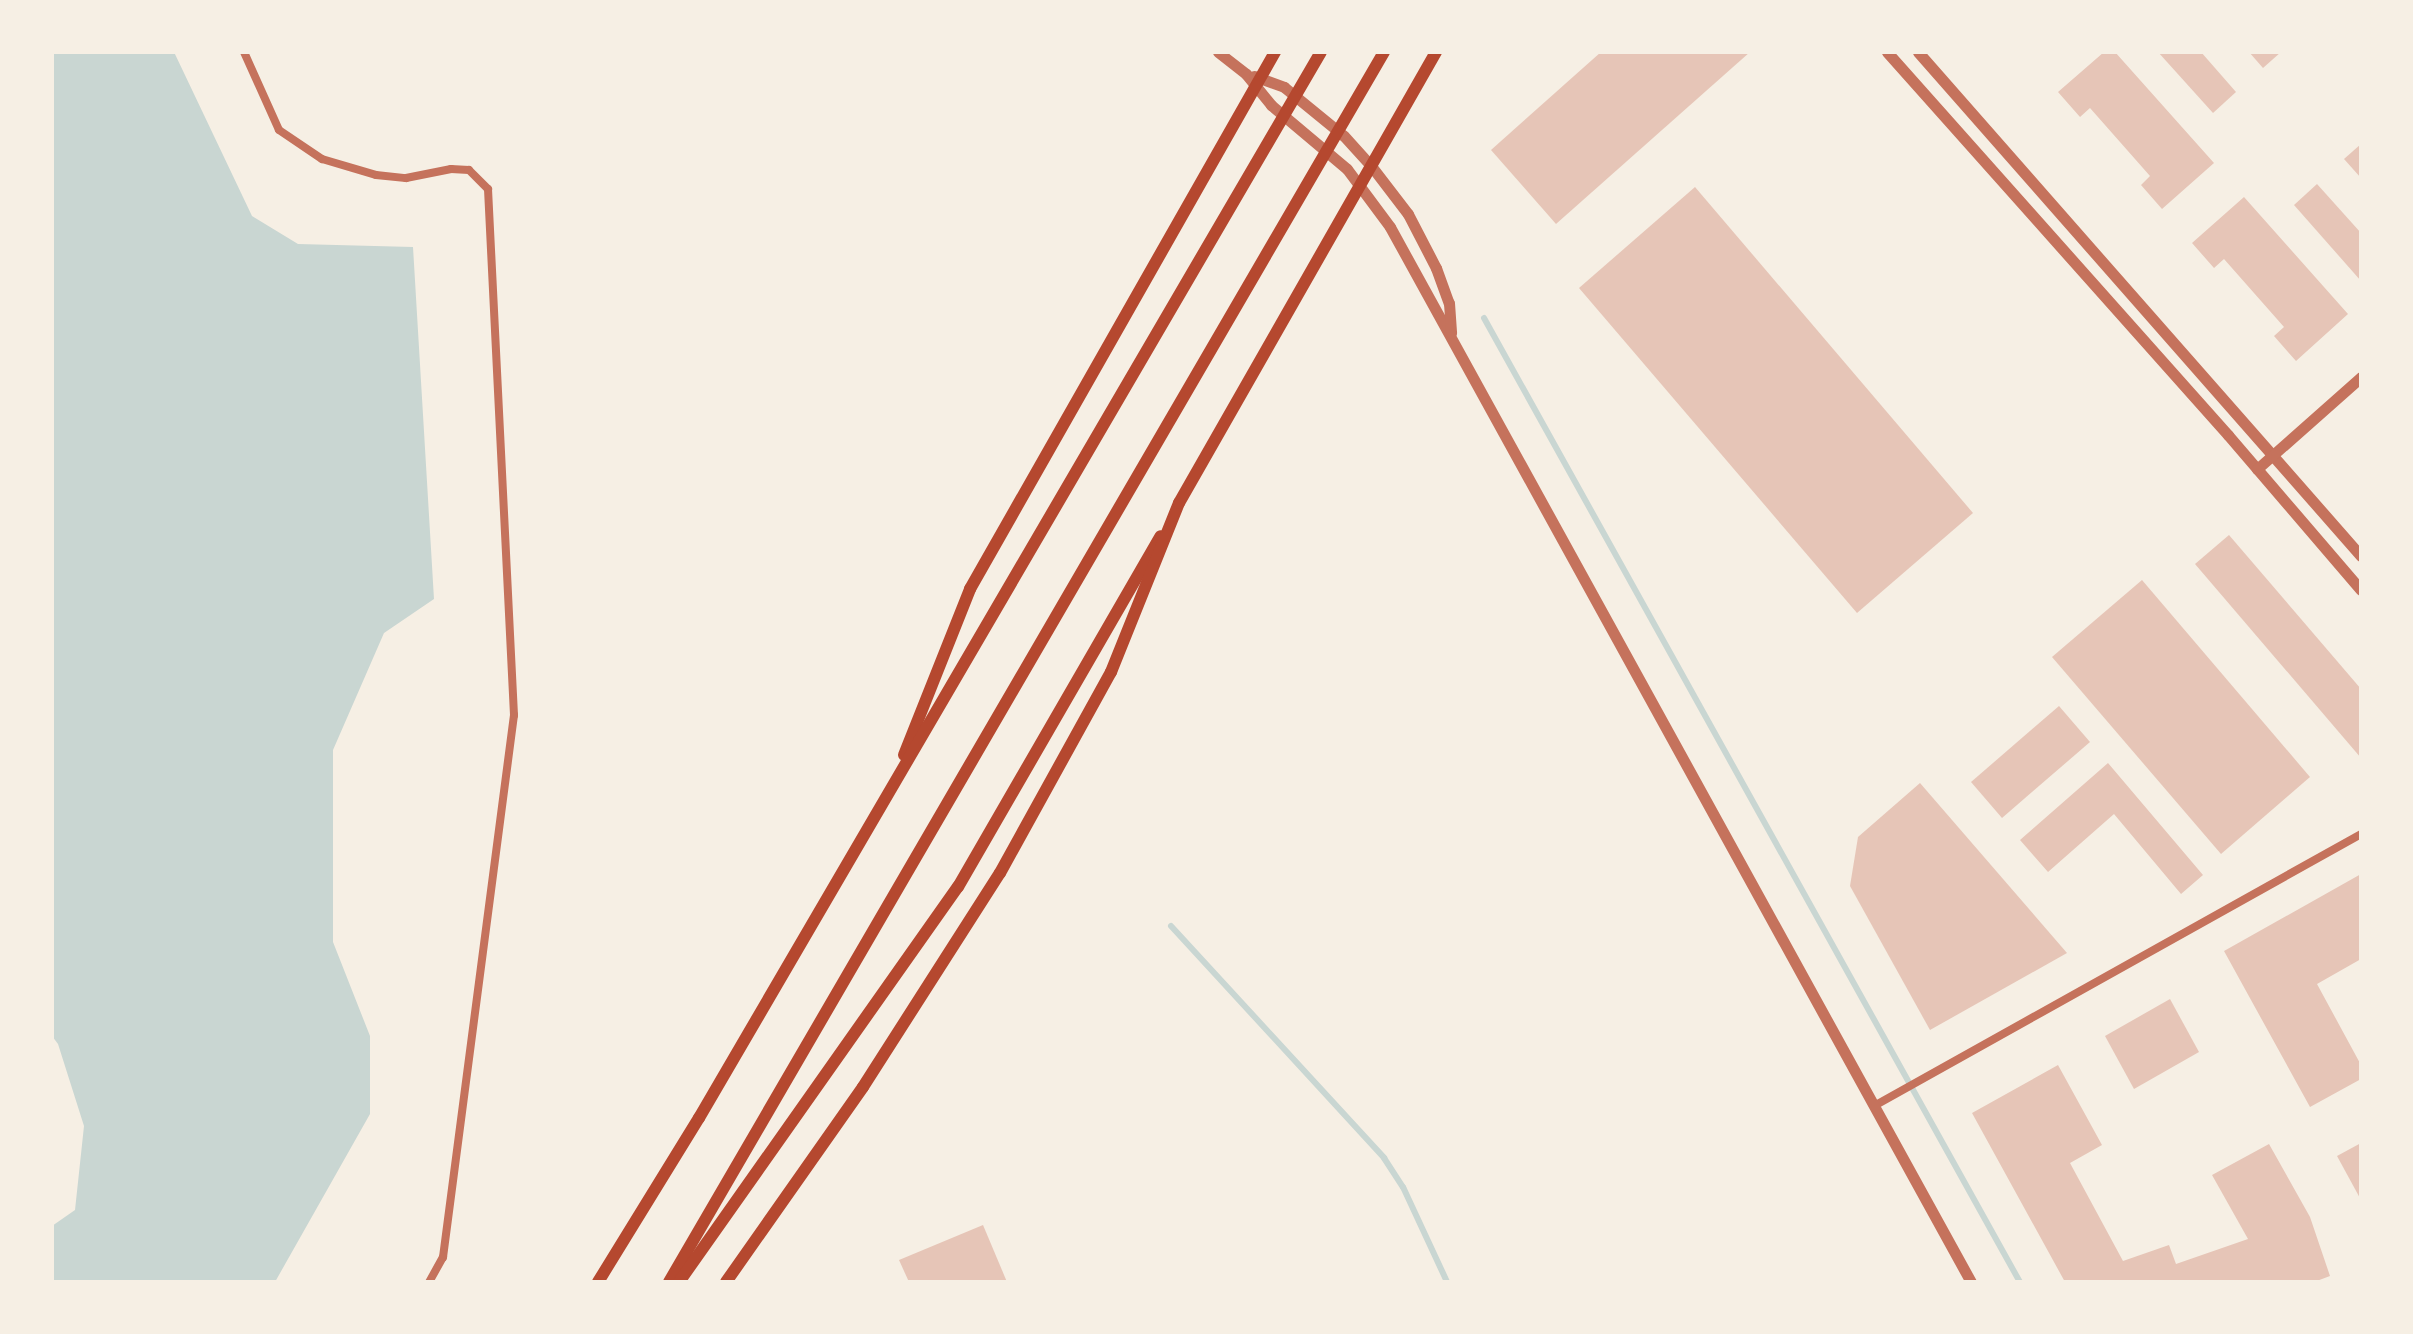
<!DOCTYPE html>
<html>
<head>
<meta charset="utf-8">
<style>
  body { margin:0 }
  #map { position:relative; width:2413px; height:1334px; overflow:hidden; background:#f6efe4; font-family:"Open Sans",sans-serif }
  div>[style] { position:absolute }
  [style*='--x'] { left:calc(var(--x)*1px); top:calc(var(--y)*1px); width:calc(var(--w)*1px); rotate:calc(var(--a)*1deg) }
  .water>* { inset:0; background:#c9d6d2 }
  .stream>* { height:6px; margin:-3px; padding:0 3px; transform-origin:3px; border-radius:3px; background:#c9d6d2 }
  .building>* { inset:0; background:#e6c5b7 }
  .minor>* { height:8px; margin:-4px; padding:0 4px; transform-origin:4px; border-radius:4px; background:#c5725c }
  .tertiary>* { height:11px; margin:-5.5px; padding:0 5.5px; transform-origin:5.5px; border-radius:5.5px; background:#c5725c }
  .secondary>* { height:12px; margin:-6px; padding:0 6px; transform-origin:6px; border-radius:6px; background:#b5482f }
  span { translate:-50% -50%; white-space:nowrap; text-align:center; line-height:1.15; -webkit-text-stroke:8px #f6efe4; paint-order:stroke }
  .frame { position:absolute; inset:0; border:54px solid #f6efe4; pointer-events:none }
</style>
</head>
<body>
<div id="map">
  <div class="water">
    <div style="clip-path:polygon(52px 52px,174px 52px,252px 216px,298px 244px,413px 247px,434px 599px,384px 633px,333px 750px,333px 942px,370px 1036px,370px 1114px,275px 1282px,52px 1282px,52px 1226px,75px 1210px,84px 1126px,58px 1044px,52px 1036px)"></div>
  </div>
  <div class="stream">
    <div style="--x:1484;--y:318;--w:1103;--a:60.93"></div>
    <div style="--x:1171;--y:926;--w:315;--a:47.4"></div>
    <div style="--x:1384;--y:1158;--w:35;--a:57"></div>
    <div style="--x:1403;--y:1187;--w:105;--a:65.1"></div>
  </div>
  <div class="building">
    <div style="clip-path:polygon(1601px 52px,1750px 52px,1556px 224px,1491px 150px)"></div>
    <div style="clip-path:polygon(2104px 52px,2115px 52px,2214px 163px,2162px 209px,2141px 185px,2150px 176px,2090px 108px,2080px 117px,2058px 92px)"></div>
    <div style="clip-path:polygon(2158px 52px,2201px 52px,2236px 92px,2213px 113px)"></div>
    <div style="clip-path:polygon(2249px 52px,2281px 52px,2263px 68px)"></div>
    <div style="clip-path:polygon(2361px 144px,2361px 178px,2344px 159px)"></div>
    <div style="clip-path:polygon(2317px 184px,2361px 233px,2361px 281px,2294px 205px)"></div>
    <div style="clip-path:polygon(1695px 187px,1973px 513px,1857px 613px,1579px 288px)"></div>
    <div style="clip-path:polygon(2244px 197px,2348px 314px,2296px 361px,2274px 336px,2284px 327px,2224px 259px,2214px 268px,2192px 243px)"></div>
    <div style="clip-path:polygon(2229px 535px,2361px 689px,2361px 758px,2195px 564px)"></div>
    <div style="clip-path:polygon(2142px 580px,2310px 777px,2221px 854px,2052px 657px)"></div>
    <div style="clip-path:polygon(2059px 706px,2090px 742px,2002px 818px,1971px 782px)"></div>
    <div style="clip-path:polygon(2108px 763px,2203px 875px,2181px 894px,2114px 814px,2048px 872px,2020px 840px)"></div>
    <div style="clip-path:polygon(1920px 783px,2067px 953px,1930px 1030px,1850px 886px,1858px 837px)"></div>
    <div style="clip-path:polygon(2361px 874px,2361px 959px,2317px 984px,2361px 1065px,2361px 1079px,2310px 1107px,2224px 951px)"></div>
    <div style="clip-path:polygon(2170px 999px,2199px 1052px,2134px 1089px,2105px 1036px)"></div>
    <div style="clip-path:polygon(2058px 1065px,2102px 1145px,2070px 1163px,2123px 1261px,2169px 1245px,2176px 1264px,2248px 1239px,2212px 1175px,2269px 1144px,2310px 1217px,2330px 1276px,2314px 1282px,2065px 1282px,1972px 1113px)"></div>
    <div style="clip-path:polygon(2361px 1143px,2361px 1200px,2337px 1156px)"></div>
    <div style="clip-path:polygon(983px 1225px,1007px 1282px,909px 1282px,899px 1260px)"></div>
  </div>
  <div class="minor">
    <div style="--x:244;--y:52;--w:85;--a:65.8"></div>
    <div style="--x:279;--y:130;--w:52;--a:34"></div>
    <div style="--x:322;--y:159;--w:56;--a:16.5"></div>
    <div style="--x:376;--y:175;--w:30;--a:6"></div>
    <div style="--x:406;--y:178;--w:46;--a:-11.3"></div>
    <div style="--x:451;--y:169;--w:18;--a:3"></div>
    <div style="--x:469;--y:170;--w:27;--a:45"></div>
    <div style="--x:488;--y:189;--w:527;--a:87.17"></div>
    <div style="--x:514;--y:715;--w:547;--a:97.46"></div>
    <div style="--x:443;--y:1257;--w:29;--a:119"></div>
    <div style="--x:1874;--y:1106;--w:558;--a:-29.18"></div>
  </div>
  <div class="tertiary">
    <div style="--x:1218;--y:52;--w:36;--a:38"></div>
    <div style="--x:1246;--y:74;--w:40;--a:51"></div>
    <div style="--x:1271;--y:105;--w:99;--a:40.1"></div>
    <div style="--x:1347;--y:169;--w:72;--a:53.4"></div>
    <div style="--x:1390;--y:227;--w:1204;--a:61.16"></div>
    <div style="--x:1887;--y:52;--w:513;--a:48.32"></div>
    <div style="--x:2228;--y:435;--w:204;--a:49.4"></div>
    <div style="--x:1918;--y:52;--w:671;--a:48.69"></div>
    <div style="--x:1254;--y:76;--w:32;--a:20"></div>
    <div style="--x:1284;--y:87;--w:77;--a:39.2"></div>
    <div style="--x:1344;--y:136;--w:42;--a:47.9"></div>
    <div style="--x:1372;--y:167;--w:59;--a:52.5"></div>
    <div style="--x:1408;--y:214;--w:61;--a:62.6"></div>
    <div style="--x:1436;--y:268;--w:37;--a:70"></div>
    <div style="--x:1449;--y:303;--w:30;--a:86"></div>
    <div style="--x:2257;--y:469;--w:139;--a:-41.5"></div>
  </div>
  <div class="secondary">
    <div style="--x:904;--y:755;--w:179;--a:-68.3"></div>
    <div style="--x:970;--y:589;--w:618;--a:-60.4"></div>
    <div style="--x:598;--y:1282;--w:193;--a:-58.4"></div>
    <div style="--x:699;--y:1118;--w:1234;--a:-59.74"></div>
    <div style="--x:669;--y:1282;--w:1423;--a:-59.83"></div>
    <div style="--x:679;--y:1282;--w:484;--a:-54.8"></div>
    <div style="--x:958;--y:887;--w:405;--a:-60"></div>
    <div style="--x:726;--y:1282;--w:238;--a:-54.9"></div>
    <div style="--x:863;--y:1087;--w:254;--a:-57.4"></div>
    <div style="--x:1000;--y:873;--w:230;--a:-61.1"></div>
    <div style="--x:1111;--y:672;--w:182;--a:-68.1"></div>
    <div style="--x:1179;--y:503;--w:519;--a:-60.32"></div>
  </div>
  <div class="frame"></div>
</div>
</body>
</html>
